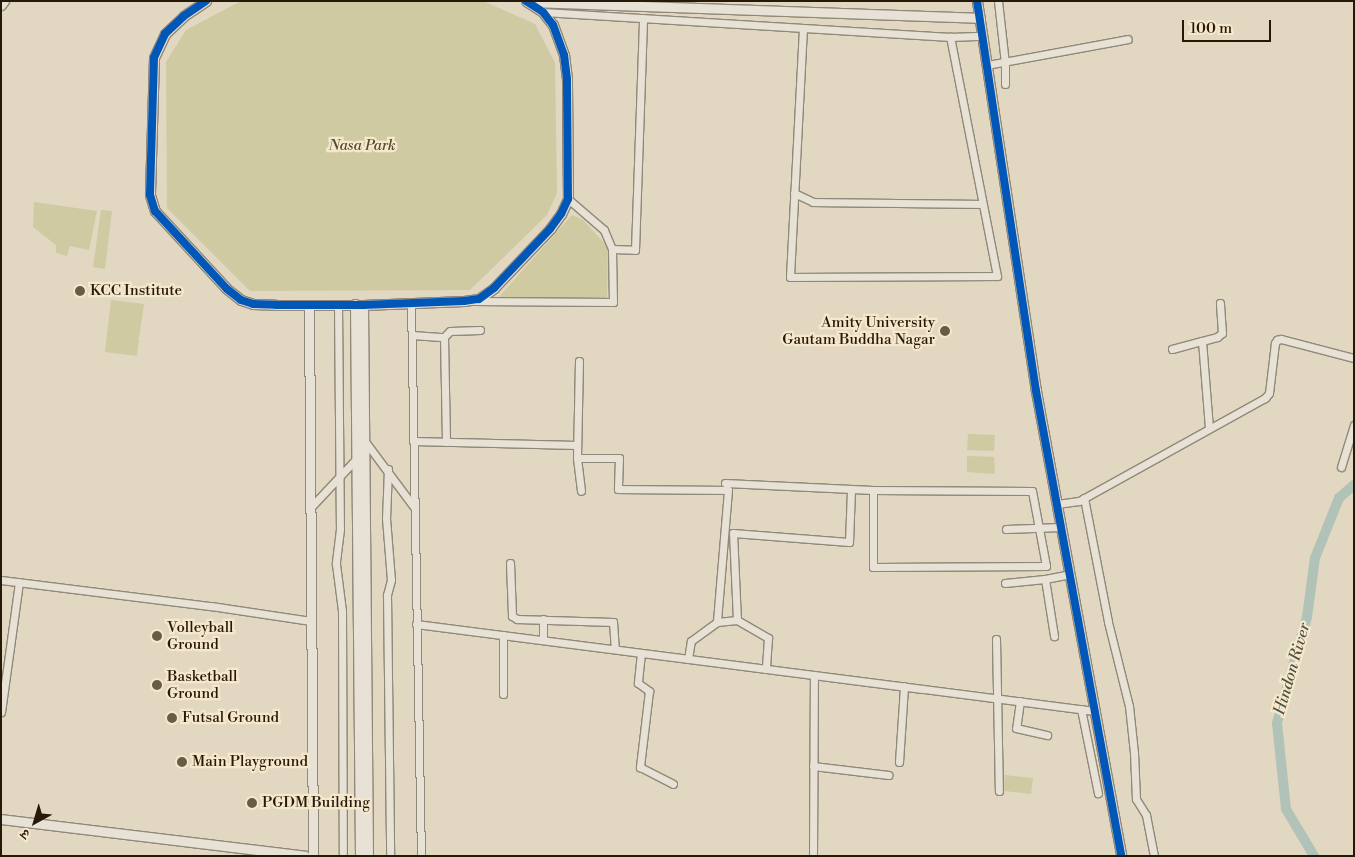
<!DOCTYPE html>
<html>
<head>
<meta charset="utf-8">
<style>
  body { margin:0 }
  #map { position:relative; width:1355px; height:857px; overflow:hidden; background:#e2d7c0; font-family:"Libre Bodoni","Noto Serif Devanagari",serif }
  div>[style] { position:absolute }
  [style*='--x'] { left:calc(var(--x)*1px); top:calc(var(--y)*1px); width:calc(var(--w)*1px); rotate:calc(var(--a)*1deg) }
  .green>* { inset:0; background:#cfcaa1 }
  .river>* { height:10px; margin:-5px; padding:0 5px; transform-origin:5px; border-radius:5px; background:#b1c3b8 }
  .roads { filter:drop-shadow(1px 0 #908879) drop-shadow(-1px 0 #908879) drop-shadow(0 1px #908879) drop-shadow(0 -1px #908879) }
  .minor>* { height:7px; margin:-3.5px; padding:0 3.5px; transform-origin:3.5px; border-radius:3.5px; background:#e7e1d6 }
  .tertiary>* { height:9px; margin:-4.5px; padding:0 4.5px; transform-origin:4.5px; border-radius:4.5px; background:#e7e1d6 }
  .cycleway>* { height:8px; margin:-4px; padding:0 4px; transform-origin:4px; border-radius:4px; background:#0057b8 }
  .dots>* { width:14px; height:14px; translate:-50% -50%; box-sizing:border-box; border:2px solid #f5e8cd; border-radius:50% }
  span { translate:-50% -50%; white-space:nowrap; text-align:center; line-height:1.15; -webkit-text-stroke:4.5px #f5e8cd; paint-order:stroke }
  .park-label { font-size:15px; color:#554b2e; font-style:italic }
  .poi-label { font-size:15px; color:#271908 }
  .left { translate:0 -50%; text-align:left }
  .right { translate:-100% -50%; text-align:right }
  .water-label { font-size:16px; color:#505144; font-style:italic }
  .frame { position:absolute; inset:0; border:2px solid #271908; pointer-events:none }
  .north { position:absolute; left:10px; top:797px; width:50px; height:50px; -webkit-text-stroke:4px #f5e8cd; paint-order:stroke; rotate:219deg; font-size:14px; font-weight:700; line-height:20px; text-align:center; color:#271908 }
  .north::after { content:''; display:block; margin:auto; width:18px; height:22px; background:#271908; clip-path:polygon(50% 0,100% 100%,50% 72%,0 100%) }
  .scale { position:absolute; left:1182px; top:20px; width:89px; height:22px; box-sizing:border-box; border:2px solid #271908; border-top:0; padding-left:6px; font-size:15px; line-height:18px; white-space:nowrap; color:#271908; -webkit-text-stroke:4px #f5e8cd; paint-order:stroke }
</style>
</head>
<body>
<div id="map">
  <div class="green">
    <div style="clip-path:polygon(241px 1px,483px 1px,535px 24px,555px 63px,557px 193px,547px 215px,470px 290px,250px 291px,167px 208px,166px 62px,186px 30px)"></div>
    <div style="clip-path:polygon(34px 202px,97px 211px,89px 250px,70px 246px,67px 256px,56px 253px,56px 245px,33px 227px)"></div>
    <div style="clip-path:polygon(101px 210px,112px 211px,105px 269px,93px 267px)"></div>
    <div style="clip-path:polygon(572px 215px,583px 220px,608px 247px,607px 298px,498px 298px)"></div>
    <div style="clip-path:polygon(111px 300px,144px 304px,139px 338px,136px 338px,139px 339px,137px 356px,105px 352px)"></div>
    <div style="clip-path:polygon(968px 434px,995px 435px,994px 451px,967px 450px)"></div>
    <div style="clip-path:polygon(967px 456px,994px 457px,995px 474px,967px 472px)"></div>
    <div style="clip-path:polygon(1005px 775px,1033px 778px,1031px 794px,1004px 791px)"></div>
  </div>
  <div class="river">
    <div style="--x:1314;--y:856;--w:55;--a:-120.8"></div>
    <div style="--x:1286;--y:809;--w:86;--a:-96"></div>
    <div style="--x:1277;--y:723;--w:110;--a:-74.2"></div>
    <div style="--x:1307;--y:617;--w:60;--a:-82.3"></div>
    <div style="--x:1315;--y:558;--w:65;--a:-68.2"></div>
    <div style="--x:1339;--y:498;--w:20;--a:-41"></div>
  </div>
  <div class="roads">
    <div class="minor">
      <div style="--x:998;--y:1;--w:62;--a:83.6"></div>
      <div style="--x:1005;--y:63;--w:21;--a:90"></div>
      <div style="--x:543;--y:12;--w:408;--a:3.5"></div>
      <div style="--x:950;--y:37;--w:33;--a:-2"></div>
      <div style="--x:803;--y:28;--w:249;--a:93"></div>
      <div style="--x:790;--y:277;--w:207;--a:-0.3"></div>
      <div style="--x:997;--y:276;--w:244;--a:-101.1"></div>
      <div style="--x:987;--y:65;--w:143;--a:-10.4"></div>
      <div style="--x:794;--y:193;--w:21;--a:25"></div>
      <div style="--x:813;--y:202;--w:169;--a:0.7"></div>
      <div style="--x:612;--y:249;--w:23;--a:2"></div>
      <div style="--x:635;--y:250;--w:232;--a:-88"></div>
      <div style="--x:474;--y:301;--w:139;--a:0.4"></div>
      <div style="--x:613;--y:302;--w:53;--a:-91.1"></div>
      <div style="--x:612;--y:249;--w:21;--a:-113"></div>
      <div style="--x:604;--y:230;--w:48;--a:-139.3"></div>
      <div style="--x:411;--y:302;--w:554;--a:88.97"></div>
      <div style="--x:338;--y:304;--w:225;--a:89.5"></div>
      <div style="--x:340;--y:529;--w:35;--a:97"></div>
      <div style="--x:336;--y:564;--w:47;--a:82.7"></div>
      <div style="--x:342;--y:611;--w:245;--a:89.8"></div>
      <div style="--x:412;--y:335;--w:32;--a:4"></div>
      <div style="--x:444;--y:337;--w:8;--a:-45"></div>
      <div style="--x:450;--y:331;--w:30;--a:-2"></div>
      <div style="--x:444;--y:337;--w:105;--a:88.9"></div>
      <div style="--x:1202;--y:341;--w:16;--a:-15"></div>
      <div style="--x:1217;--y:337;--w:6;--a:-39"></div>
      <div style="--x:1222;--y:333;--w:30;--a:-94"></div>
      <div style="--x:1172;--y:349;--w:31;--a:-15"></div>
      <div style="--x:1202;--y:341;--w:87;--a:85.4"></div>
      <div style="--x:579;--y:361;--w:97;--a:91.2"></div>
      <div style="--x:577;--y:458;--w:42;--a:0"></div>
      <div style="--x:619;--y:458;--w:31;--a:92"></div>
      <div style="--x:618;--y:489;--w:110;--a:0.5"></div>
      <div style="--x:728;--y:490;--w:132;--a:94.8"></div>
      <div style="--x:364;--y:440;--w:84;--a:53.3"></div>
      <div style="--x:413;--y:441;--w:164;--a:1.4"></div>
      <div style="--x:577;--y:458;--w:33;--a:83"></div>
      <div style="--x:1341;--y:467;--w:44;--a:-72.8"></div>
      <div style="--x:388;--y:469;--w:49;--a:92.3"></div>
      <div style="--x:386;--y:518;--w:62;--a:85.4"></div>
      <div style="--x:391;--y:580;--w:16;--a:105"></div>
      <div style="--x:387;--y:595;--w:261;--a:89.3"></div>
      <div style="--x:725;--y:483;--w:148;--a:2.7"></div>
      <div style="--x:873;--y:490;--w:159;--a:0.4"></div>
      <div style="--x:1032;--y:491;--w:76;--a:79.4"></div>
      <div style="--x:1046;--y:566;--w:173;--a:179.7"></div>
      <div style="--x:873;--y:567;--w:77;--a:-90"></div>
      <div style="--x:1084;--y:498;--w:126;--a:79"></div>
      <div style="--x:1108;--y:622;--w:87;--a:76"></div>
      <div style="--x:1129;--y:706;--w:47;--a:83.9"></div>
      <div style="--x:1134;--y:753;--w:46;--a:87.5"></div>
      <div style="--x:1136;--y:799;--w:19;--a:58"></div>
      <div style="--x:1146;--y:815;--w:42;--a:79"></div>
      <div style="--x:1057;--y:504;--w:22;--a:-8"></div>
      <div style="--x:1079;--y:501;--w:213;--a:-29"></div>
      <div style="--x:1265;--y:398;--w:6;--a:-51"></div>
      <div style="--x:1269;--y:393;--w:50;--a:-83.2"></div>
      <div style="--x:1275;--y:343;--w:4;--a:-56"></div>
      <div style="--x:1277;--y:340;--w:4;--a:-14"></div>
      <div style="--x:1281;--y:339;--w:75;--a:14.6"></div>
      <div style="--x:311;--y:507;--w:67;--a:-46.8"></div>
      <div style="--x:1006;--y:529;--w:55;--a:-2.1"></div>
      <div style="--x:510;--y:563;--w:53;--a:87.8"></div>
      <div style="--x:512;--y:616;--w:6;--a:31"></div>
      <div style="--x:517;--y:619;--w:96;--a:1.8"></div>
      <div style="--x:613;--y:622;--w:27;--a:86"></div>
      <div style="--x:1045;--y:579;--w:58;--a:81"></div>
      <div style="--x:1;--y:580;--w:212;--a:7.1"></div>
      <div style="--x:211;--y:606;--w:101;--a:8.5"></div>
      <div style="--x:1005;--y:583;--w:40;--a:-5.7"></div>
      <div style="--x:1045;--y:579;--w:25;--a:-11"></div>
      <div style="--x:737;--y:620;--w:87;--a:-92.6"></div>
      <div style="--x:733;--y:533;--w:116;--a:4.4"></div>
      <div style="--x:849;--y:542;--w:53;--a:-87.8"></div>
      <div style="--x:416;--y:624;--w:684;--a:7.31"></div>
      <div style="--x:996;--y:639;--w:152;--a:88.9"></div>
      <div style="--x:543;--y:640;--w:21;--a:-90"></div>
      <div style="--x:641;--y:653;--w:30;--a:96"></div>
      <div style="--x:638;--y:683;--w:14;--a:36"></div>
      <div style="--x:649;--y:691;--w:77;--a:96.8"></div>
      <div style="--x:640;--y:767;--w:37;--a:27"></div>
      <div style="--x:688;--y:659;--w:18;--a:-81"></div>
      <div style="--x:691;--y:641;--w:32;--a:-36"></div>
      <div style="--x:717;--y:622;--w:20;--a:-6"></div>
      <div style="--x:737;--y:620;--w:36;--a:30"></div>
      <div style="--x:768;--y:638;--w:31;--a:94"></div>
      <div style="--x:503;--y:694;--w:59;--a:-90"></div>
      <div style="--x:1020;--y:701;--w:27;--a:98"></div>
      <div style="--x:1016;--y:728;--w:32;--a:13"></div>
      <div style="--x:1081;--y:709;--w:86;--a:78.6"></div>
      <div style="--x:1;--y:712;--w:131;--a:-82.1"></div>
      <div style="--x:899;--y:762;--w:76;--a:-86.2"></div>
      <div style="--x:813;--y:766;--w:76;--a:6.8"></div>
      <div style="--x:813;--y:856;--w:181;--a:-89.7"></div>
    </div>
    <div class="tertiary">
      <div style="--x:206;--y:1;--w:27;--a:146"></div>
      <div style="--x:184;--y:16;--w:26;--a:137"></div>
      <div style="--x:165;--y:34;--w:26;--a:115"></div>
      <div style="--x:154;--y:58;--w:137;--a:91.7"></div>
      <div style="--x:150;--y:195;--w:17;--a:73"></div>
      <div style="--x:155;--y:211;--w:106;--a:47.3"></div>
      <div style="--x:227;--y:289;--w:18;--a:38"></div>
      <div style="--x:241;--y:300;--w:13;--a:18"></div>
      <div style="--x:253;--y:304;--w:23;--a:2"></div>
      <div style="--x:276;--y:305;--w:87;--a:0"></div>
      <div style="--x:363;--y:305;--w:101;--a:-2.3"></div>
      <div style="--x:464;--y:301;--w:15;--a:-8"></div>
      <div style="--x:479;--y:299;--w:19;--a:-36"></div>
      <div style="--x:494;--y:288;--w:81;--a:-46.5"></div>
      <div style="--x:550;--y:229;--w:19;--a:-54"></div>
      <div style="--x:561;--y:214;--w:17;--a:-65"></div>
      <div style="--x:568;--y:199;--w:120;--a:-90.5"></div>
      <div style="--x:567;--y:79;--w:24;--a:-97"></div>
      <div style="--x:564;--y:55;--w:32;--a:-110"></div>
      <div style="--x:553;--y:25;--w:16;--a:-128"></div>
      <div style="--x:543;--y:12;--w:20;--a:-147"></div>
      <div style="--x:977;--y:1;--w:394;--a:81.4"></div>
      <div style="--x:1036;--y:391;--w:473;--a:79.6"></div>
      <div style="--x:528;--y:2;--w:452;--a:2"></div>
      <div style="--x:1;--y:5;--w:5;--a:-53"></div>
      <div style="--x:355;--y:304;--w:552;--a:89.48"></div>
      <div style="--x:309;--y:305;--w:551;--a:89.58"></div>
      <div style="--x:363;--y:305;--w:551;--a:89.48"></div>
      <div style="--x:1;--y:819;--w:306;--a:6.9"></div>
    </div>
  </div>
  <div class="cycleway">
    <div style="--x:206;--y:1;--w:27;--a:146"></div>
    <div style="--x:184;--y:16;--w:26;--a:137"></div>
    <div style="--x:165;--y:34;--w:26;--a:115"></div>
    <div style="--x:154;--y:58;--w:137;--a:91.7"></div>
    <div style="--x:150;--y:195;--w:17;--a:73"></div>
    <div style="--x:155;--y:211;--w:106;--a:47.3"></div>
    <div style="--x:227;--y:289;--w:18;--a:38"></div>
    <div style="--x:241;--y:300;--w:13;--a:18"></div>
    <div style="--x:253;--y:304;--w:23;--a:2"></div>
    <div style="--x:276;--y:305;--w:87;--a:0"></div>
    <div style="--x:363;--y:305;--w:101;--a:-2.3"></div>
    <div style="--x:464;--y:301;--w:15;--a:-8"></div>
    <div style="--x:479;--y:299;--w:19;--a:-36"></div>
    <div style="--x:494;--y:288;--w:81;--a:-46.5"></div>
    <div style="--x:550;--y:229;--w:19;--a:-54"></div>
    <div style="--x:561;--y:214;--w:17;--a:-65"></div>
    <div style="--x:568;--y:199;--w:120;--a:-90.5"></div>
    <div style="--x:567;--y:79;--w:24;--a:-97"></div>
    <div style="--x:564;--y:55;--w:32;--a:-110"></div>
    <div style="--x:553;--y:25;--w:16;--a:-128"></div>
    <div style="--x:543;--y:12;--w:20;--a:-147"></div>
    <div style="--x:977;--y:1;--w:394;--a:81.4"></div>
    <div style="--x:1036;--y:391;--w:473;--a:79.6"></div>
  </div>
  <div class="dots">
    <div style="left:80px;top:291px;background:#685c48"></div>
    <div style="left:945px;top:331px;background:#685c48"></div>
    <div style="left:157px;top:636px;background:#685c48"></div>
    <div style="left:157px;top:685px;background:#685c48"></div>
    <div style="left:172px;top:718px;background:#685c48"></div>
    <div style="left:182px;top:762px;background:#685c48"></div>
    <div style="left:252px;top:803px;background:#685c48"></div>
  </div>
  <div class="park-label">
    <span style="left:362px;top:146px">Nasa Park</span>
  </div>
  <div class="poi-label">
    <span class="left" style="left:90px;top:291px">KCC Institute</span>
    <span class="right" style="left:935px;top:331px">Amity University<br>Gautam Buddha Nagar</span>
    <span class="left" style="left:167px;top:636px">Volleyball<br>Ground</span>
    <span class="left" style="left:167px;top:685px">Basketball<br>Ground</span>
    <span class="left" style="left:182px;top:718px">Futsal Ground</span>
    <span class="left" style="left:192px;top:762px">Main Playground</span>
    <span class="left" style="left:262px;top:803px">PGDM Building</span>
  </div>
  <div class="water-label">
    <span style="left:1292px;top:669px;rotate:-74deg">Hindon River</span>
  </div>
  <div class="frame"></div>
  <div class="north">उ</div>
  <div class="scale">100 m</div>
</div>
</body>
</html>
